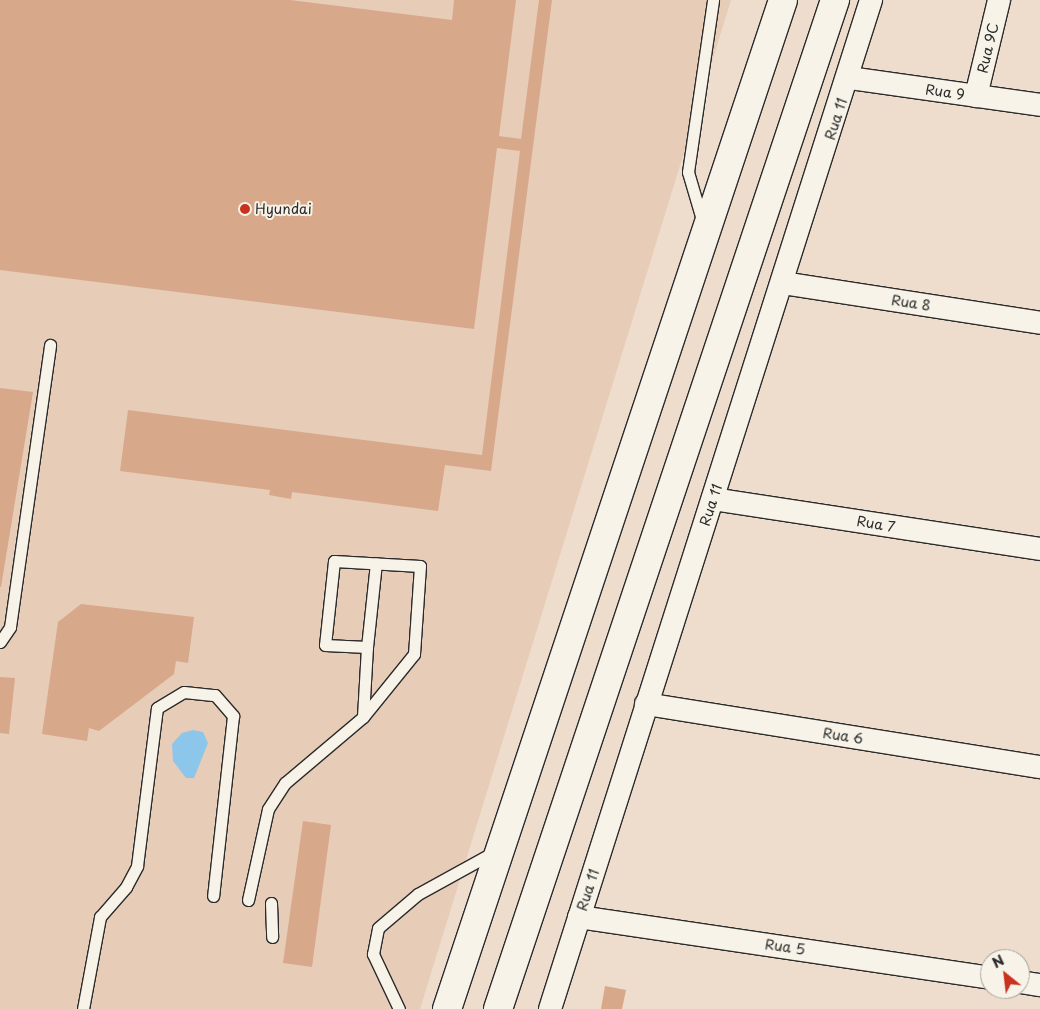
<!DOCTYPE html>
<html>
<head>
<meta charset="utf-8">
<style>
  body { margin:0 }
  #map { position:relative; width:1040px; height:1009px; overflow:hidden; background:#eedccc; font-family:"Playpen Sans",sans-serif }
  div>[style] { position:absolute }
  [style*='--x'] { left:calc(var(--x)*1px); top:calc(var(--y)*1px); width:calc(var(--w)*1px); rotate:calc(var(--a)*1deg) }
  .built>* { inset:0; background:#e7ccb8 }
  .water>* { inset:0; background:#8cc6eb }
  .building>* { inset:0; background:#d8a88b }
  .roads { filter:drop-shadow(1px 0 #2b2b2b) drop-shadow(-1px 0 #2b2b2b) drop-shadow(0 1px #2b2b2b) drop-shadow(0 -1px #2b2b2b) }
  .lane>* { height:11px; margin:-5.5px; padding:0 5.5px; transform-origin:5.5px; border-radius:5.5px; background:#f7f3e8 }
  .street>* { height:22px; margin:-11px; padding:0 11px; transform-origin:11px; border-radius:11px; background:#f7f3e8 }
  .secondary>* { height:28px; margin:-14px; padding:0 14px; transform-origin:14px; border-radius:14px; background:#f7f3e8 }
  .dots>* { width:14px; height:14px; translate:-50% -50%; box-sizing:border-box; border:2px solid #f7f3e8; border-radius:50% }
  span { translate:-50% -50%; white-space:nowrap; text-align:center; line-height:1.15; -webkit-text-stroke:4px #f7f3e8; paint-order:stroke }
  .street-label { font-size:14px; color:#2b2b2b }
  .poi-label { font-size:14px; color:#2b2b2b }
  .left { translate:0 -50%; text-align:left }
  .north { position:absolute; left:980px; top:949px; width:50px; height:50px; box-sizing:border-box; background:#f7f3e8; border:1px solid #a5a39c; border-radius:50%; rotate:331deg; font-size:14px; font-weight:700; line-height:20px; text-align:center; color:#2b2b2b }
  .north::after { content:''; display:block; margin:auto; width:18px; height:22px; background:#c8321e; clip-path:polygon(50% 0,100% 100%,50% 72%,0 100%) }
</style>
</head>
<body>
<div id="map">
  <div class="built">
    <div style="clip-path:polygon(0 0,731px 0,420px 1009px,0 1009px)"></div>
  </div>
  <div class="water">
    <div style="clip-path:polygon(193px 730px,203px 732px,208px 743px,194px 778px,186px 778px,173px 761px,172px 744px,182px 733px)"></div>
  </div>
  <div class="building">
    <div style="clip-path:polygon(0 0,290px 0,452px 20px,454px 0,516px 0,499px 136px,521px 139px,539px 0,552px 0,491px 471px,445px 465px,438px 511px,292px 492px,291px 499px,269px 495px,270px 490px,120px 471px,128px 410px,482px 455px,520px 151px,497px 148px,474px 329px,0 270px)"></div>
    <div style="clip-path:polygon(0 388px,33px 392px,1px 587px,0 587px)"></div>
    <div style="clip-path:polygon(81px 604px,194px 617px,188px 663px,176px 661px,174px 674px,99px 731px,89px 728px,87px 741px,42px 734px,58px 622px)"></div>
    <div style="clip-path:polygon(0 677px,15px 678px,9px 734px,0 733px)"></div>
    <div style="clip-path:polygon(303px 821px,331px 825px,312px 967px,283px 963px)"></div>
    <div style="clip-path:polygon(605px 986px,626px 990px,622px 1009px,601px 1009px)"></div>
  </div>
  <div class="roads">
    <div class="lane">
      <div style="--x:703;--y:223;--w:53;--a:-106.4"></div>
      <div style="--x:688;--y:172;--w:174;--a:-81.7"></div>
      <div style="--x:0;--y:642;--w:18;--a:-56"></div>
      <div style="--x:10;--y:627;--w:285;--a:-81.9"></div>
      <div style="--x:367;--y:647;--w:84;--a:-83.9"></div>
      <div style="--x:248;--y:900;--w:93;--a:-77.6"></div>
      <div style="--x:268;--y:809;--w:31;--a:-57"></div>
      <div style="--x:285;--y:783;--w:102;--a:-40.2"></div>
      <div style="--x:363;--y:717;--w:81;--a:-51"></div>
      <div style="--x:414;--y:654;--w:88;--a:-86.1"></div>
      <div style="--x:420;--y:566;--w:86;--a:-176.7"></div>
      <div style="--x:334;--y:561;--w:84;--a:96.1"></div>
      <div style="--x:325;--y:645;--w:42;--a:2.7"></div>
      <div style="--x:367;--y:647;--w:70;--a:93.3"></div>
      <div style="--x:271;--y:903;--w:34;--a:88"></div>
      <div style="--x:83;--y:1009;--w:94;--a:-79.5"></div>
      <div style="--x:100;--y:917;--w:40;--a:-49"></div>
      <div style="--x:126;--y:887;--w:24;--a:-62"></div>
      <div style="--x:137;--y:866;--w:159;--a:-82.8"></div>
      <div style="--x:157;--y:708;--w:31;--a:-31"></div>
      <div style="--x:184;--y:692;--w:31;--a:6"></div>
      <div style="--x:215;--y:695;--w:28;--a:49"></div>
      <div style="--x:233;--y:716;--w:181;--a:96.3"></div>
      <div style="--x:399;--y:1009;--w:61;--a:-115.3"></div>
      <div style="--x:373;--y:954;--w:26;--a:-79"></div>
      <div style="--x:378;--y:928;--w:52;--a:-40.4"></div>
      <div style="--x:418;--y:894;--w:89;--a:-28.9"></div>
    </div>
    <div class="street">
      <div style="--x:849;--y:78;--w:193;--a:8"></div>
      <div style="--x:976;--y:96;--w:99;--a:-76.5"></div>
      <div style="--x:783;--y:283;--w:260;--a:8.8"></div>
      <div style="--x:713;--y:499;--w:331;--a:8.7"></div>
      <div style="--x:646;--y:704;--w:399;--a:9.1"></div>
      <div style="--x:579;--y:917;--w:416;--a:8.4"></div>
      <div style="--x:1020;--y:982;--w:20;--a:9"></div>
      <div style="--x:550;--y:1009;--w:1059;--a:-72.35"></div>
    </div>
    <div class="secondary">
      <div style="--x:447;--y:1009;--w:1063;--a:-71.58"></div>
      <div style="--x:498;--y:1009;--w:1064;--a:-71.53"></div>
    </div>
  </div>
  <div class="dots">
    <div style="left:245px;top:209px;background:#c8321e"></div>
  </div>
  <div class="street-label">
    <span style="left:988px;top:48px;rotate:-77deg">Rua 9C</span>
    <span style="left:945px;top:92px;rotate:8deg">Rua 9</span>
    <span style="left:836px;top:119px;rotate:-72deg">Rua 11</span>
    <span style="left:911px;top:303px;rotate:9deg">Rua 8</span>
    <span style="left:711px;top:505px;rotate:-72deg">Rua 11</span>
    <span style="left:876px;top:524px;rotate:9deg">Rua 7</span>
    <span style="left:843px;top:736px;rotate:9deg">Rua 6</span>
    <span style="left:588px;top:890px;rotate:-72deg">Rua 11</span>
    <span style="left:785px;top:947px;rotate:8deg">Rua 5</span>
  </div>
  <div class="poi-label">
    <span class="left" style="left:255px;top:209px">Hyundai</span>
  </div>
  <div class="north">N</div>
</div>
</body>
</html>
